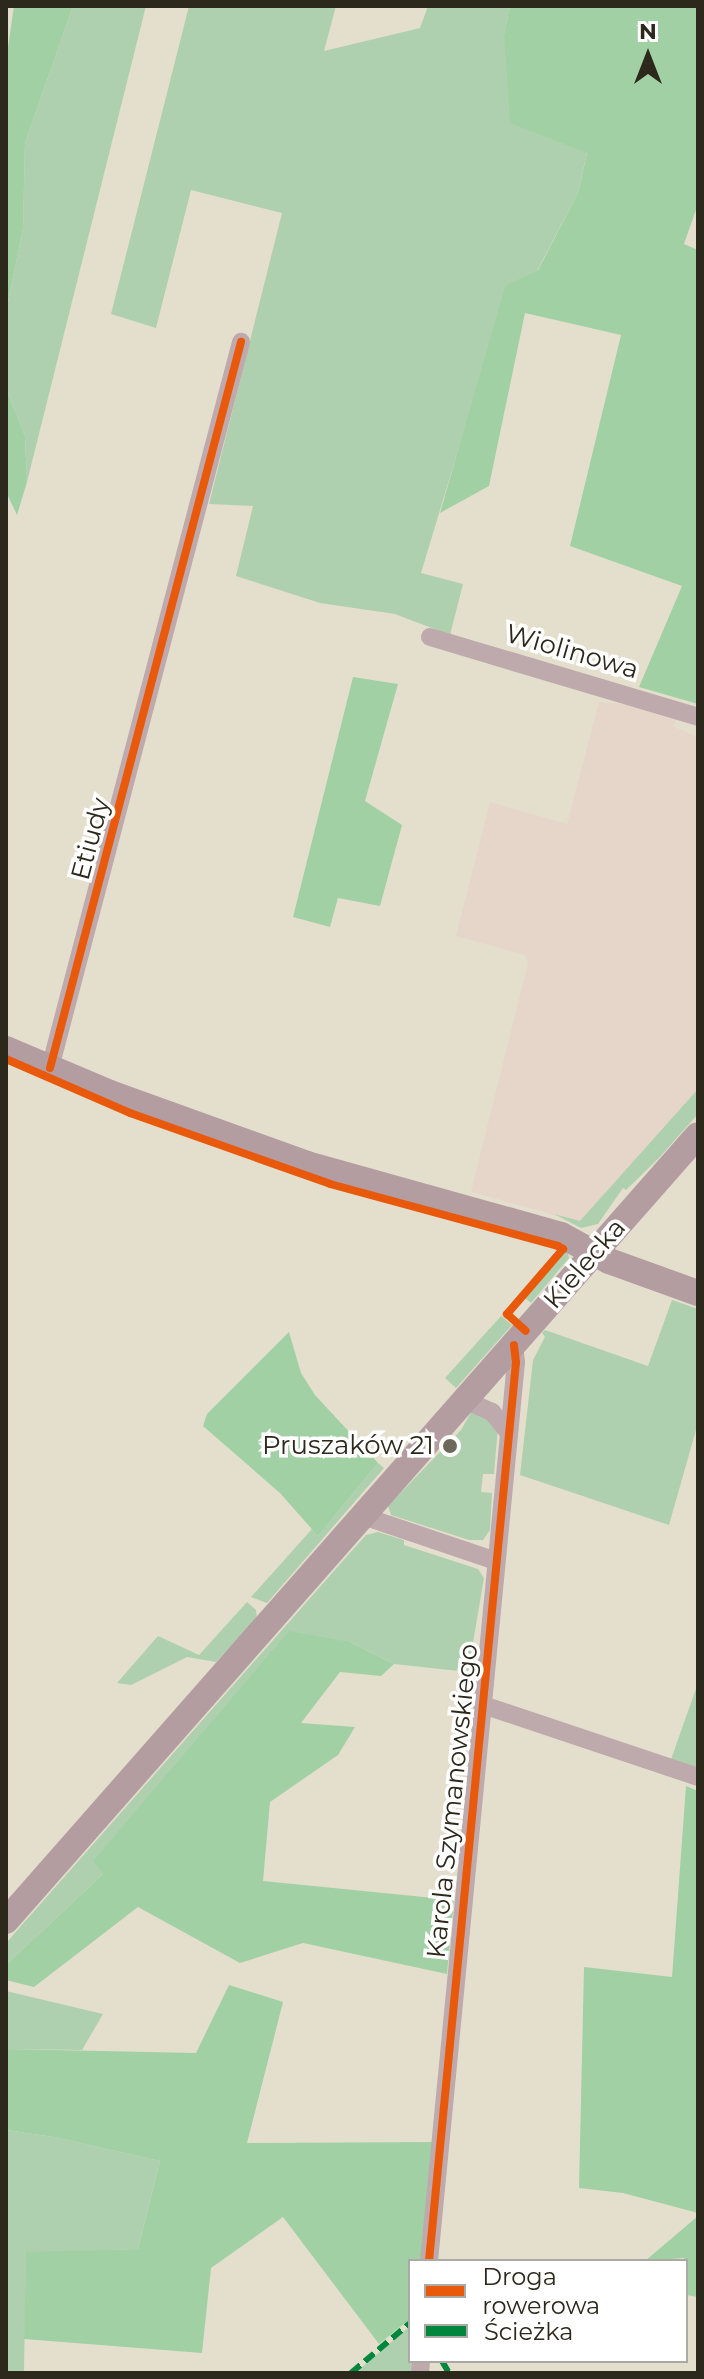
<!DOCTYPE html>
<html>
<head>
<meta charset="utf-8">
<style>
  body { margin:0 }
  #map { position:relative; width:704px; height:2379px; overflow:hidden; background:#e4dfcd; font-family:Montserrat,sans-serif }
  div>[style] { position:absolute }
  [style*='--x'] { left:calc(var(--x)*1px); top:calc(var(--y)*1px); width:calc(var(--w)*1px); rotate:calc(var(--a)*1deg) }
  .industrial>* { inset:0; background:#e6d6c9 }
  .green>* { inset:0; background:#afd0ae }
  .forest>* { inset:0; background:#a1d0a5 }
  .street>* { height:18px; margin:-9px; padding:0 9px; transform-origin:9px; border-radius:9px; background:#bea9ac }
  .secondary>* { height:26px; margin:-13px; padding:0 13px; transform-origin:13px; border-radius:13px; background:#b49da1 }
  .quiet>* { height:6px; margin-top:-3px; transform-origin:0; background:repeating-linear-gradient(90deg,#00873e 0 12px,transparent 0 18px) }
  .cycleway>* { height:8px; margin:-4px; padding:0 4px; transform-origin:4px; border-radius:4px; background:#e8590c }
  .dots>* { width:22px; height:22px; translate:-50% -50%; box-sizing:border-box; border:4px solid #fff; border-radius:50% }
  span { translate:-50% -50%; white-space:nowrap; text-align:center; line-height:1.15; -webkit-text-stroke:7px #fff; paint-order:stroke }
  .street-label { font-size:26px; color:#2c291c }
  .poi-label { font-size:26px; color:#2c291c }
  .right { translate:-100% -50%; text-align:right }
  .frame { position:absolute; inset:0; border:8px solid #2c291c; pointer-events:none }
  .legend { position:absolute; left:408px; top:2259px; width:280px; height:104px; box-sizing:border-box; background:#fff; border:2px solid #aba9a4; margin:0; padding:10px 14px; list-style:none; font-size:24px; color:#2c291c }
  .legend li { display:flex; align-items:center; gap:16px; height:40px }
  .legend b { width:40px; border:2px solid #aba9a4 }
  .north { position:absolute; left:608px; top:16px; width:80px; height:80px; -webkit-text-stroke:6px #fff; paint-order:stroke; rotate:0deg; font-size:22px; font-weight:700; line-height:32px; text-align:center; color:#2c291c }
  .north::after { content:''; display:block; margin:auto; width:28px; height:36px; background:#2c291c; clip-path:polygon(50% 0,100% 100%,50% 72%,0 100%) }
</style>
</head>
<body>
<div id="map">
  <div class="industrial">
    <div style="clip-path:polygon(599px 702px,624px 704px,677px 719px,672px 726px,698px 737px,698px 1089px,580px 1222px,471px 1192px,528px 963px,525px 955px,456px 936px,490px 802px,567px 824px)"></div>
  </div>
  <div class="green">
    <div style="clip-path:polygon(73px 6px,146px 6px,27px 482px,25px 436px,8px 394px,6px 311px,23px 229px,25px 143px)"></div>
    <div style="clip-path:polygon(189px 6px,336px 6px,324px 51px,420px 28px,428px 6px,510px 6px,504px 34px,587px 152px,578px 193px,479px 381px,421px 573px,463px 584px,450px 635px,395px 614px,320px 603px,236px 576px,253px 506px,209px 504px,282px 213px,191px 190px,156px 328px,111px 314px)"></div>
    <div style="clip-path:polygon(698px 1089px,698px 1114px,658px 1159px,626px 1190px,623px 1188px,598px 1224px,581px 1228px,554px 1214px,580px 1221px)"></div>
    <div style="clip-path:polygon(567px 1249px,569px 1258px,531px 1303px,525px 1298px)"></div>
    <div style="clip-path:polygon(672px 1300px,698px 1309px,698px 1423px,669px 1525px,520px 1475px,533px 1360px,545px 1337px,542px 1333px,545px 1330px,648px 1366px)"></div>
    <div style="clip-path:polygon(501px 1316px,512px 1325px,456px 1388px,445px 1378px)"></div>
    <div style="clip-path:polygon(473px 1409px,498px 1427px,494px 1474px,483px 1474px,481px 1492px,492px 1493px,490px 1530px,483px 1540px,469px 1540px,391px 1515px,388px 1506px,461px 1430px)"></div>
    <div style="clip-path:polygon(378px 1463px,384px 1468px,267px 1603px,251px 1597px,312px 1529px,318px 1536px)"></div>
    <div style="clip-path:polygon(378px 1532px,404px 1540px,404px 1545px,478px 1569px,484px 1578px,468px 1672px,394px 1664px,350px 1642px,94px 1861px,104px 1873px,6px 1965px,6px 1943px,348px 1555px,366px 1535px)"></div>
    <div style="clip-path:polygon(247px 1602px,256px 1610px,257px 1618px,216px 1662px,187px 1657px,131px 1685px,117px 1683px,158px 1636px,199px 1655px)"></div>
    <div style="clip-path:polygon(698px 1683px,698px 1774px,669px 1765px)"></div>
    <div style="clip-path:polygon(6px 1991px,103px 2014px,82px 2050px,6px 2049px)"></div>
    <div style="clip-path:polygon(6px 2130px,54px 2137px,160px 2161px,138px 2249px,26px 2253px,24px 2373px,6px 2373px)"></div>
    <div style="clip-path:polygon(410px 2326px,414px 2373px,355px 2373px)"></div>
  </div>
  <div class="forest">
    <div style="clip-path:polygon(14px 6px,73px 6px,25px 143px,23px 229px,6px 311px,6px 61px)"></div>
    <div style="clip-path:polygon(510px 6px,698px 6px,698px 204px,684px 244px,698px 250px,698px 704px,639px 687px,682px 586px,570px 546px,621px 335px,525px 313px,489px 486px,440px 513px,505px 286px,538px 270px,578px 193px,587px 153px,510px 123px,504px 34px)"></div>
    <div style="clip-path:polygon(6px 379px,8px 394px,25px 436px,27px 482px,17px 515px,6px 492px)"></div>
    <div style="clip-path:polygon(353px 677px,398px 684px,365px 801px,402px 825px,380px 906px,338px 898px,330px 927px,293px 917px)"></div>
    <div style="clip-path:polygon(289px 1332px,301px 1373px,315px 1395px,378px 1463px,318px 1536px,280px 1493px,203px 1426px,207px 1414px)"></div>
    <div style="clip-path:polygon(289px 1631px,350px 1642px,394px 1664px,381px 1676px,340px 1672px,301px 1723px,355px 1727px,338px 1755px,270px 1802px,263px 1881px,454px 1900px,447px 1974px,303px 1943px,240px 1963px,138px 1907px,34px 1987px,6px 1980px,6px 1965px,103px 1874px,93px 1861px)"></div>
    <div style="clip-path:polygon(686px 1786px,698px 1791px,698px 2213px,623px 2193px,579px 2188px,584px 1967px,672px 1977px)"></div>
    <div style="clip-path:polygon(229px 1985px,283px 2002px,247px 2143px,434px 2142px,424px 2261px,410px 2261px,410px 2319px,379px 2344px,283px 2217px,211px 2268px,202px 2353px,24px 2339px,26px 2252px,138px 2249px,160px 2161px,54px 2137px,6px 2130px,6px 2049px,196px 2053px)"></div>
    <div style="clip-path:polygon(698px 2216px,698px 2297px,686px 2295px,684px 2258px,645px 2261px)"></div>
  </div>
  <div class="street">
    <div style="--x:430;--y:637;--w:280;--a:16.6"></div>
    <div style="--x:50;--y:1068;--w:751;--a:-75.26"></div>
    <div style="--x:465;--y:1400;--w:30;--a:24"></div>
    <div style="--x:492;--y:1412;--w:27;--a:51"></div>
    <div style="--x:363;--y:1516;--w:140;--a:18.7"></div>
    <div style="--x:483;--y:1705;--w:227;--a:18.5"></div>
    <div style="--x:429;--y:2261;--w:903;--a:-84.47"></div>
    <div style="--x:516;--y:1362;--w:17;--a:-97"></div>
    <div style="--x:420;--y:2373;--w:12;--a:-85"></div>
  </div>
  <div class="secondary">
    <div style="--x:6;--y:1049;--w:113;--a:22.9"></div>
    <div style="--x:110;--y:1093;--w:209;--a:19.8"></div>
    <div style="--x:307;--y:1164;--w:264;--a:15.6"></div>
    <div style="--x:561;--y:1235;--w:55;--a:28.4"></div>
    <div style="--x:609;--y:1261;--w:95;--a:19.8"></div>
    <div style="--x:6;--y:1921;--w:1047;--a:-48.64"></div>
  </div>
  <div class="quiet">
    <div style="--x:442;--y:2361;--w:14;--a:60"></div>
    <div style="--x:351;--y:2373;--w:77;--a:-40.3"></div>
  </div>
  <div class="cycleway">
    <div style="--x:6;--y:1059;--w:135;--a:23.5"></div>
    <div style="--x:130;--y:1113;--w:212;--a:19.5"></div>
    <div style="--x:330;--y:1184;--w:236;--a:15.2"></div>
    <div style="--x:558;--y:1246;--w:6;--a:31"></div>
    <div style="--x:563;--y:1249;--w:86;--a:130.7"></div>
    <div style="--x:507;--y:1314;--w:25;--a:42"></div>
    <div style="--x:50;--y:1068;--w:751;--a:-75.26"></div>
    <div style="--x:429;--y:2261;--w:903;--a:-84.47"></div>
    <div style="--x:516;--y:1362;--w:17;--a:-97"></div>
  </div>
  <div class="dots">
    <div style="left:450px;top:1446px;background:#6c695a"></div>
  </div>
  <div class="street-label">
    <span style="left:572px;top:652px;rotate:16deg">Wiolinowa</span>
    <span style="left:91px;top:839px;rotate:-75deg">Etiudy</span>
    <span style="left:585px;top:1264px;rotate:-49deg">Kielecka</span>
    <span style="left:453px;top:1801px;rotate:-84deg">Karola Szymanowskiego</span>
  </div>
  <div class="poi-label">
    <span class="right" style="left:434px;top:1446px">Pruszaków 21</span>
  </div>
  <div class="frame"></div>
  <ul class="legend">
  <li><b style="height:10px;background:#e8590c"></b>Droga rowerowa</li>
  <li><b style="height:10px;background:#00873e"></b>Ścieżka</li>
  </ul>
  <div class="north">N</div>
</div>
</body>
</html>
